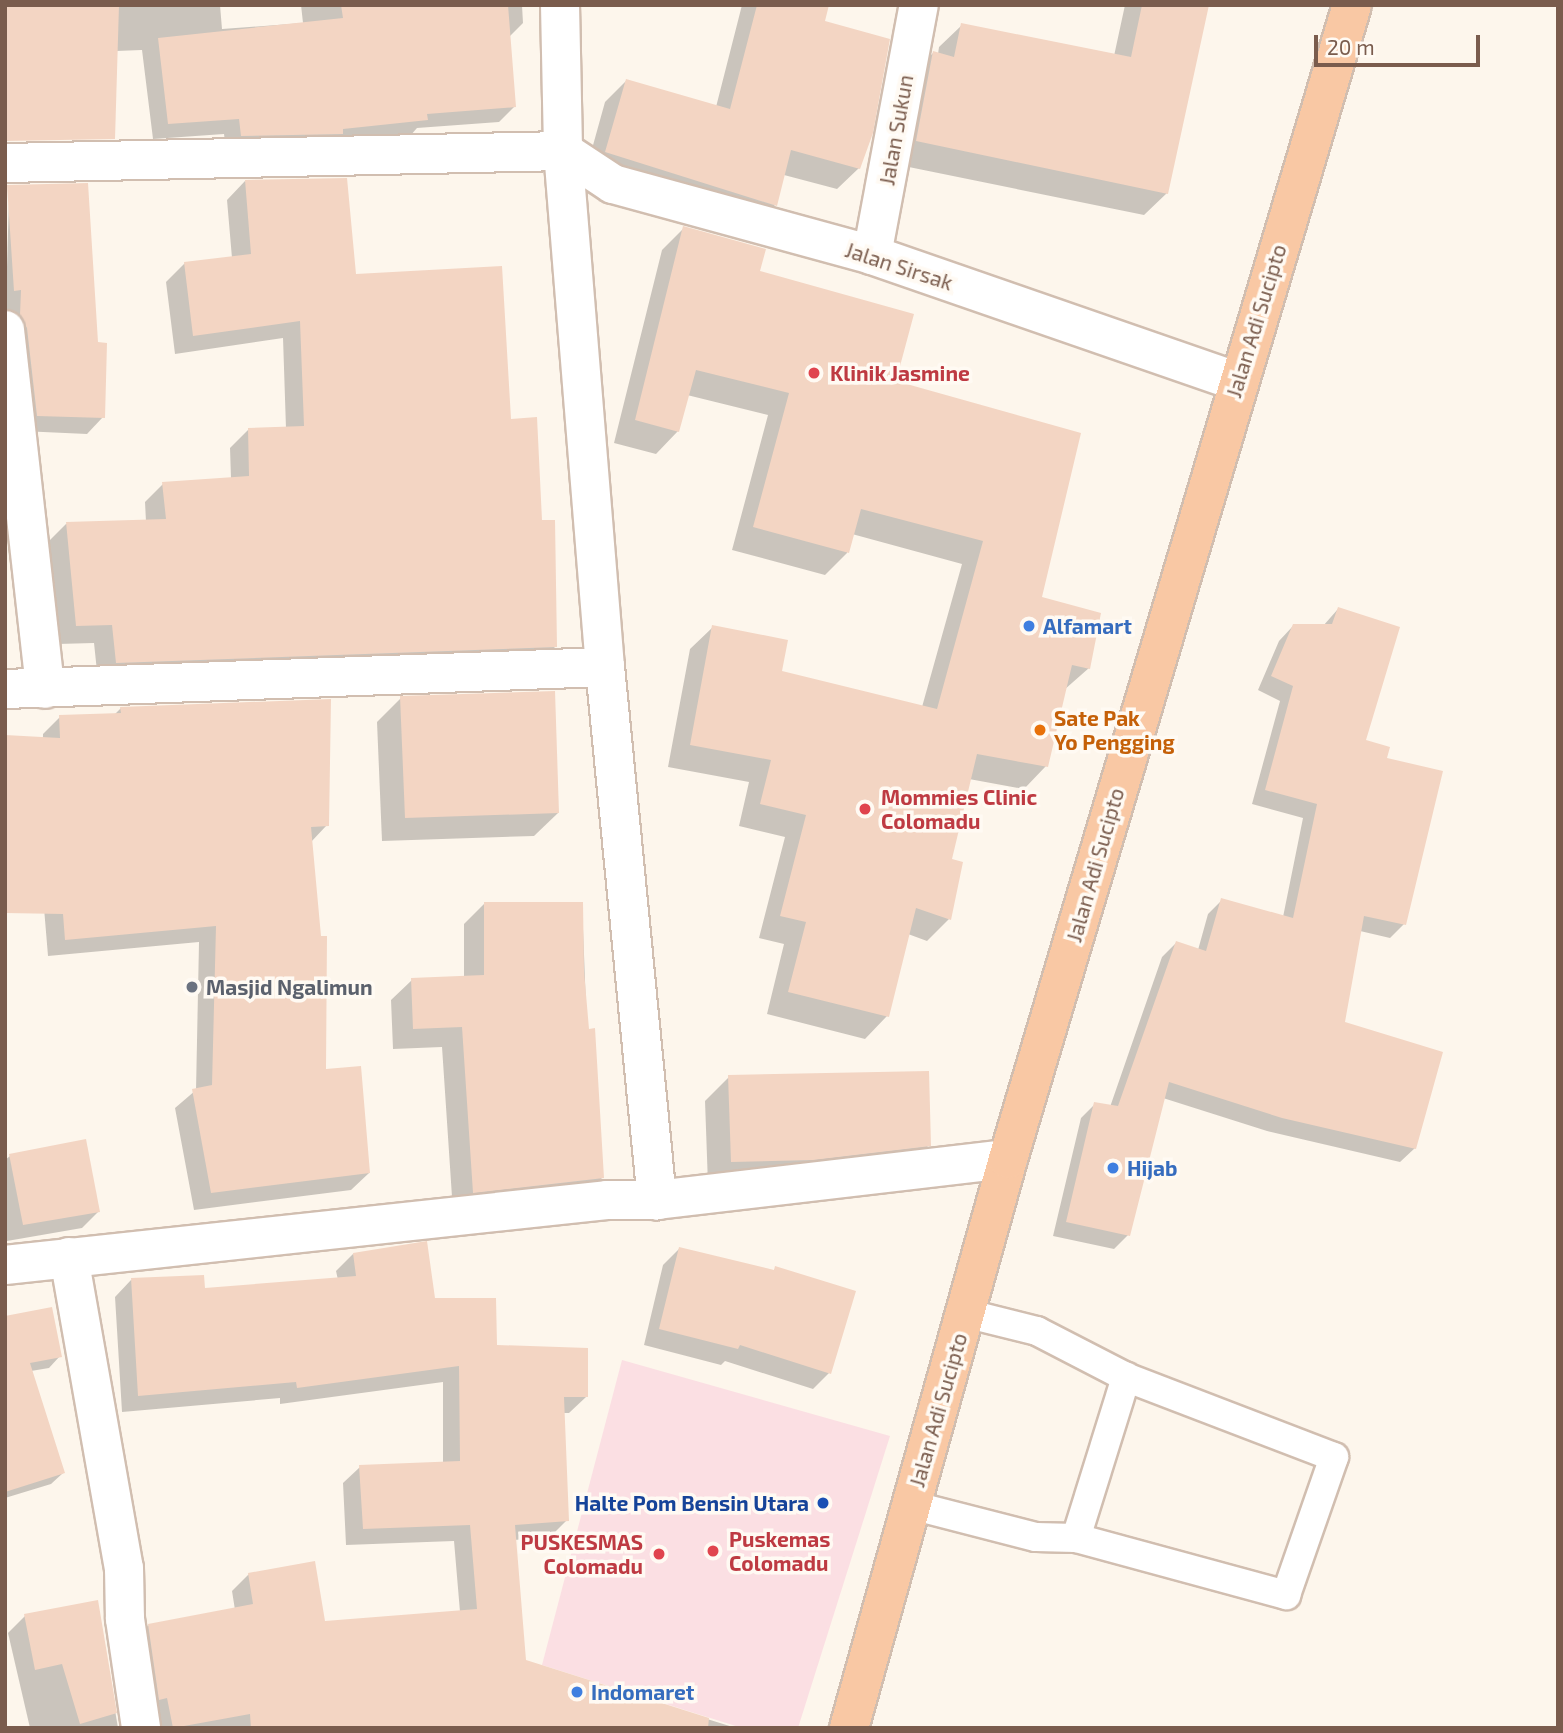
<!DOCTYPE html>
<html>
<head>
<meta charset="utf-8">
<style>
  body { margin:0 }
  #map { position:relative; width:1563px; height:1733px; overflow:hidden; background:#fdf6ec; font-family:"Exo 2",sans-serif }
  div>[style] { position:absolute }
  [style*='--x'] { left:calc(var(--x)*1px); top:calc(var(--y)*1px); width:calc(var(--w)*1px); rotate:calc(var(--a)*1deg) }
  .medical>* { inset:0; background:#fbdfe3 }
  .shadow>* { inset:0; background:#0003 }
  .building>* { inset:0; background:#f3d5c3 }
  .roads { filter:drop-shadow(2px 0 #d1beb0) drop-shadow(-2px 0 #d1beb0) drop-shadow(0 2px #d1beb0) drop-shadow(0 -2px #d1beb0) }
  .service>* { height:28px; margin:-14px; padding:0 14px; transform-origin:14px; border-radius:14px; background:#fff }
  .minor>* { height:38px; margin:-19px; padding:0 19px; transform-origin:19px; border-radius:19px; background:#fff }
  .trunk>* { height:38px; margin:-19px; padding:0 19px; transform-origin:19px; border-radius:19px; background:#f9c8a4 }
  .dots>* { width:19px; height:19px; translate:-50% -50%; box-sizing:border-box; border:4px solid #fffaf3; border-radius:50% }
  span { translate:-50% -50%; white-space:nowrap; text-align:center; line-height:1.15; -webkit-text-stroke:7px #fffaf3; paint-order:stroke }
  .street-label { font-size:21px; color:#7a5c4d }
  .health-label { font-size:21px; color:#be3a42; font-weight:700 }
  .left { translate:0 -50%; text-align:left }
  .right { translate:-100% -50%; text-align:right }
  .shop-label { font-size:21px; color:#366cbe; font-weight:700 }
  .food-label { font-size:21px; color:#c56008; font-weight:700 }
  .worship-label { font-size:21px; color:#5b616d; font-weight:700 }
  .transit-label { font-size:21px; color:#164399; font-weight:700 }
  .frame { position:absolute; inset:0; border:7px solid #7a5c4d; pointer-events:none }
  .scale { position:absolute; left:1314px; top:35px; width:166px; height:32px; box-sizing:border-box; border:4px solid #7a5c4d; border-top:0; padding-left:9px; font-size:21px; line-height:24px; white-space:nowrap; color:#7a5c4d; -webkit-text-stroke:5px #fffaf3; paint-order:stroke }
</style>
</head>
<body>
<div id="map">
  <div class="medical">
    <div style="clip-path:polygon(622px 1360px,890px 1436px,798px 1728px,742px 1728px,542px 1665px)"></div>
  </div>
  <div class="shadow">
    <div style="clip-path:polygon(5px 5px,220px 5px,222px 29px,303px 23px,301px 5px,522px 5px,523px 23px,509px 37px,515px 106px,499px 122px,417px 128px,410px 136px,226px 151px,224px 134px,153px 139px,142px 50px,116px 51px)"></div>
    <div style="clip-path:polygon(742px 5px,827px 5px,823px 23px,859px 168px,837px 189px,784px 175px,775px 205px,754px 226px,585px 174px,605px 102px,626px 81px,716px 107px)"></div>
    <div style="clip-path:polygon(1125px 5px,1208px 5px,1167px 193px,1144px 215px,894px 164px,911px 75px,933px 53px,938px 54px,939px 47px,962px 25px,1114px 56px)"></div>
    <div style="clip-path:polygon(245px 181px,355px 276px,509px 421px,541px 522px,556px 646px,537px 665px,98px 681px,94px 643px,58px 644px,48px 542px,66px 524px,146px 522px,145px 502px,163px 484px,231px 479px,230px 448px,248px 430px,286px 429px,283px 338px,175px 354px,166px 282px,185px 263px,232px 258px,227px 200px)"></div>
    <div style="clip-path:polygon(9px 197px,103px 417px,87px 434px,21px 431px,5px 336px)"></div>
    <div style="clip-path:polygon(684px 228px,758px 272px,894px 382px,1089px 668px,1064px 690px,1046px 766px,1024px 789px,969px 779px,949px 860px,949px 919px,927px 941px,908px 934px,887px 1016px,865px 1039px,767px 1014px,784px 944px,759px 938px,785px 837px,739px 826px,749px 782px,668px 767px,690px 649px,713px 627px,780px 672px,922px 707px,962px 564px,852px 534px,847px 553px,825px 575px,732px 550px,768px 415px,687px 395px,678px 431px,656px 454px,614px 443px,662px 250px)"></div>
    <div style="clip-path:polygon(1338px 609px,1363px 741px,1385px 759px,1404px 924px,1390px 938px,1360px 931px,1342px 1023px,1415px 1148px,1400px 1162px,1267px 1131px,1163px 1098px,1128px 1235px,1114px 1249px,1053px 1236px,1081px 1118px,1095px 1104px,1110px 1107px,1162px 957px,1176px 943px,1198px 950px,1208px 914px,1222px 900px,1283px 917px,1303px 818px,1252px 804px,1280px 701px,1258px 690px,1279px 641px,1293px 626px,1323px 626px)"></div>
    <div style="clip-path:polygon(401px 698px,558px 813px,534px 836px,382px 841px,377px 722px)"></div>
    <div style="clip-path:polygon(121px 708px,327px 825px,311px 842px,324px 1071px,369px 1173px,351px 1190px,194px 1210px,175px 1108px,196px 1090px,199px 942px,48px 956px,40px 860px,43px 734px,60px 717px,114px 715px)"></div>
    <div style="clip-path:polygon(485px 903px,582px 903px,587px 1031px,602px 1178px,581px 1198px,453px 1212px,442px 1047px,393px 1049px,391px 1000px,412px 980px,464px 978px,464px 924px)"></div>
    <div style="clip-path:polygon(729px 1077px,929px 1145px,906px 1169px,708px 1185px,705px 1101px)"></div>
    <div style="clip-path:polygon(10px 1156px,98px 1212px,82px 1228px,7px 1241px,5px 1160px)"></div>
    <div style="clip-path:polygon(679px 1249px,772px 1272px,776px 1268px,829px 1373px,813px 1389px,725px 1361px,721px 1365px,644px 1345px,663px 1265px)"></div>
    <div style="clip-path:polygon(353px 1254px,434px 1299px,495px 1347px,586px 1397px,569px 1413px,563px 1413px,567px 1520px,550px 1537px,514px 1540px,524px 1662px,736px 1728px,432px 1728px,425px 1694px,244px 1728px,143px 1728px,132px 1642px,149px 1625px,235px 1610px,232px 1591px,249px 1574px,324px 1623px,460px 1612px,454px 1541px,346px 1545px,343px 1483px,360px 1467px,443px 1463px,443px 1382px,280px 1404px,280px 1398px,122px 1412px,115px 1297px,131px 1280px,203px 1290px,338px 1280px,336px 1271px)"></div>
    <div style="clip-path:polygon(5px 1318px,60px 1356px,49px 1368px,31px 1371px,63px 1473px,51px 1484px,5px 1498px)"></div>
    <div style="clip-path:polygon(97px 1602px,118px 1728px,30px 1728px,8px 1633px,25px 1616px)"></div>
  </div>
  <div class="building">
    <div style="clip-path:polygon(5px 5px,119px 5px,115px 139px,5px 141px)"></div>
    <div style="clip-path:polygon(341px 5px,508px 5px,516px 107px,427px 114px,428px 120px,343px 129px,343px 134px,241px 136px,239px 119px,168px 124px,158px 38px,343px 18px)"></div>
    <div style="clip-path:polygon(757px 5px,829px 5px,825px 21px,890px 39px,873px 133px,860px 169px,791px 150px,777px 206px,605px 152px,626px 79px,730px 109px)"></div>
    <div style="clip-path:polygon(1142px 5px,1209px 5px,1168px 194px,916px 141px,933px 51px,954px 57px,961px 23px,1131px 57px)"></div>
    <div style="clip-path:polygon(347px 178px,356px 274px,502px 266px,511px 419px,537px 417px,542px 520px,555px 520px,557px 647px,116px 663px,112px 625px,76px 626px,66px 522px,166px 519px,162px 482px,249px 476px,248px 428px,304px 426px,300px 321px,193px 336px,184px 262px,251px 254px,245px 180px)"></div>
    <div style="clip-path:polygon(88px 183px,98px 342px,107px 343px,105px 418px,37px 416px,27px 328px,20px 315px,21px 290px,14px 291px,7px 185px)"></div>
    <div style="clip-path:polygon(683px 226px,766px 249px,760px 271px,914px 314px,896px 381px,1081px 433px,1042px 597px,1101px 613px,1090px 669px,1072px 665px,1048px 767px,977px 754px,952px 859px,963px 862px,951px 920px,916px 908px,889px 1017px,788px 992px,806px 922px,780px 916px,806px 815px,760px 804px,771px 760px,690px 745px,712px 625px,788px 640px,782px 671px,937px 709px,983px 541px,861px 509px,849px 553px,753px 527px,789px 393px,696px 370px,679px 432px,635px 420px)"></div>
    <div style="clip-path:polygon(1338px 607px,1400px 627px,1366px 740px,1390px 747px,1387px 758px,1443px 771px,1406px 925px,1364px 916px,1345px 1022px,1443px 1052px,1416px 1149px,1282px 1118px,1169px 1082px,1130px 1236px,1066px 1222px,1094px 1102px,1118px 1106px,1176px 941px,1206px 951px,1221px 898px,1293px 918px,1317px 804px,1265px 790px,1293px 686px,1271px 676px,1293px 624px,1332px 624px)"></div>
    <div style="clip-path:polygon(555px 691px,559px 813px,405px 818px,400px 696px)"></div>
    <div style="clip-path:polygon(331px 699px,329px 826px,311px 827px,321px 936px,327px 936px,326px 1069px,361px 1066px,370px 1173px,211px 1193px,192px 1089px,212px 1085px,216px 926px,65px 940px,63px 914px,5px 913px,5px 735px,60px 738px,59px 715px,121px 713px,120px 707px)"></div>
    <div style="clip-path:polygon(484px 902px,583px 902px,584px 971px,589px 1029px,595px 1028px,604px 1178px,473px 1193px,462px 1027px,413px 1029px,411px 978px,484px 975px)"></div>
    <div style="clip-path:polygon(929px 1071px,931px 1146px,813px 1160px,731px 1162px,728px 1075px)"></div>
    <div style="clip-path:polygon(86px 1139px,100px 1212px,23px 1225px,9px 1154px)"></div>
    <div style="clip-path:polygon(427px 1241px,435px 1298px,496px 1298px,497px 1345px,588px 1348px,588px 1397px,564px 1397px,569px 1521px,515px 1525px,526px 1660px,709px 1718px,708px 1728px,251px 1728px,250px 1714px,173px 1728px,167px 1698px,159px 1700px,148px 1624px,253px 1604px,248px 1573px,315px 1561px,325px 1621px,477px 1609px,470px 1525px,363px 1529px,359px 1465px,460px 1461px,459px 1366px,297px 1388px,296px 1382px,138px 1396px,131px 1278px,204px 1275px,205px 1288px,356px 1276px,353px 1253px)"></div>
    <div style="clip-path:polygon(679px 1247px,774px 1270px,775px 1266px,856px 1291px,831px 1374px,740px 1345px,738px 1349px,659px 1329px)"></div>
    <div style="clip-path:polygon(52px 1307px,62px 1357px,30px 1363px,65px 1473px,5px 1492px,5px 1316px)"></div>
    <div style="clip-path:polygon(98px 1600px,117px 1713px,80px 1724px,62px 1664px,35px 1670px,24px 1614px)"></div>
  </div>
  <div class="roads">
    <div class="service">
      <div style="--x:911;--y:1505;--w:129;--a:14.4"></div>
      <div style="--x:1036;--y:1537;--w:40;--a:1.4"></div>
      <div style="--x:1076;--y:1538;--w:218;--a:15.2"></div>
      <div style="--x:1286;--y:1595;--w:146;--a:-70.8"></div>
      <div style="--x:1334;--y:1457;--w:223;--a:-159"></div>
      <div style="--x:1126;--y:1377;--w:100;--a:-152.7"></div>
      <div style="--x:1037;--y:1331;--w:74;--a:-166"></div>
      <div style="--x:1076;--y:1538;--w:169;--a:-72.7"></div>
    </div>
    <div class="minor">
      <div style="--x:560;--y:5;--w:146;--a:88.8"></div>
      <div style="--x:563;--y:151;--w:518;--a:85.35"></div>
      <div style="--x:605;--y:667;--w:536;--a:84.43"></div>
      <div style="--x:563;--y:151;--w:60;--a:33.4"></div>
      <div style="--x:613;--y:184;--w:269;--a:15.3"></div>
      <div style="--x:872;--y:255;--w:387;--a:19.1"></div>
      <div style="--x:5;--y:163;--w:558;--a:-1.23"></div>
      <div style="--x:872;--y:255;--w:254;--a:-79.4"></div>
      <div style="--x:5;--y:330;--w:361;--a:83.6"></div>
      <div style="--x:5;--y:689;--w:600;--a:-2.1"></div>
      <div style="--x:69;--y:1257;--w:316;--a:80"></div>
      <div style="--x:124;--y:1568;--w:51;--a:88.9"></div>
      <div style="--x:125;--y:1619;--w:110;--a:81.6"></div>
      <div style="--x:5;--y:1265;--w:605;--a:-6.16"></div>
      <div style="--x:607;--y:1200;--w:50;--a:0"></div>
      <div style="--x:657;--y:1200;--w:353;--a:-6.7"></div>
    </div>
    <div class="trunk">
      <div style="--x:849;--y:1728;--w:591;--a:-74.39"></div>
      <div style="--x:1008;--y:1159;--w:1204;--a:-73.4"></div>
    </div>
  </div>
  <div class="dots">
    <div style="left:814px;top:373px;background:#e0444e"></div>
    <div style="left:1029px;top:626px;background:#3f7fe0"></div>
    <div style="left:1040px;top:730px;background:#e8710a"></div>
    <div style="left:865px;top:809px;background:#e0444e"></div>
    <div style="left:192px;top:987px;background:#6b7280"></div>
    <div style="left:1113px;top:1168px;background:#3f7fe0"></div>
    <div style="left:823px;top:1503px;background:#1a4fb4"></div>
    <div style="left:713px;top:1551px;background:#e0444e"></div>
    <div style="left:659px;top:1554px;background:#e0444e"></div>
    <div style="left:577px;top:1692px;background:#3f7fe0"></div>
  </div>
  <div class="street-label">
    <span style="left:896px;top:130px;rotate:-80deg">Jalan Sukun</span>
    <span style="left:899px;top:266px;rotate:18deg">Jalan Sirsak</span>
    <span style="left:1256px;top:321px;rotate:-73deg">Jalan Adi Sucipto</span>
    <span style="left:1095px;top:865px;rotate:-74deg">Jalan Adi Sucipto</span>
    <span style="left:938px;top:1410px;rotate:-74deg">Jalan Adi Sucipto</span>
  </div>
  <div class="health-label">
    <span class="left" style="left:830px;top:373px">Klinik Jasmine</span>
    <span class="left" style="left:881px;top:809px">Mommies Clinic<br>Colomadu</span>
    <span class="left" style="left:729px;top:1551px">Puskemas<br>Colomadu</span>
    <span class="right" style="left:643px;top:1554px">PUSKESMAS<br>Colomadu</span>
  </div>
  <div class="shop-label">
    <span class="left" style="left:1043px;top:626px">Alfamart</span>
    <span class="left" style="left:1127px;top:1168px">Hijab</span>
    <span class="left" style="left:591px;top:1692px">Indomaret</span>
  </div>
  <div class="food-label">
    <span class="left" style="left:1054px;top:730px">Sate Pak<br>Yo Pengging</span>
  </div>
  <div class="worship-label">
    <span class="left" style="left:206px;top:987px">Masjid Ngalimun</span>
  </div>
  <div class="transit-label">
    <span class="right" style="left:809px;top:1503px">Halte Pom Bensin Utara</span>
  </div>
  <div class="frame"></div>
  <div class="scale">20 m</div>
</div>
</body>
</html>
